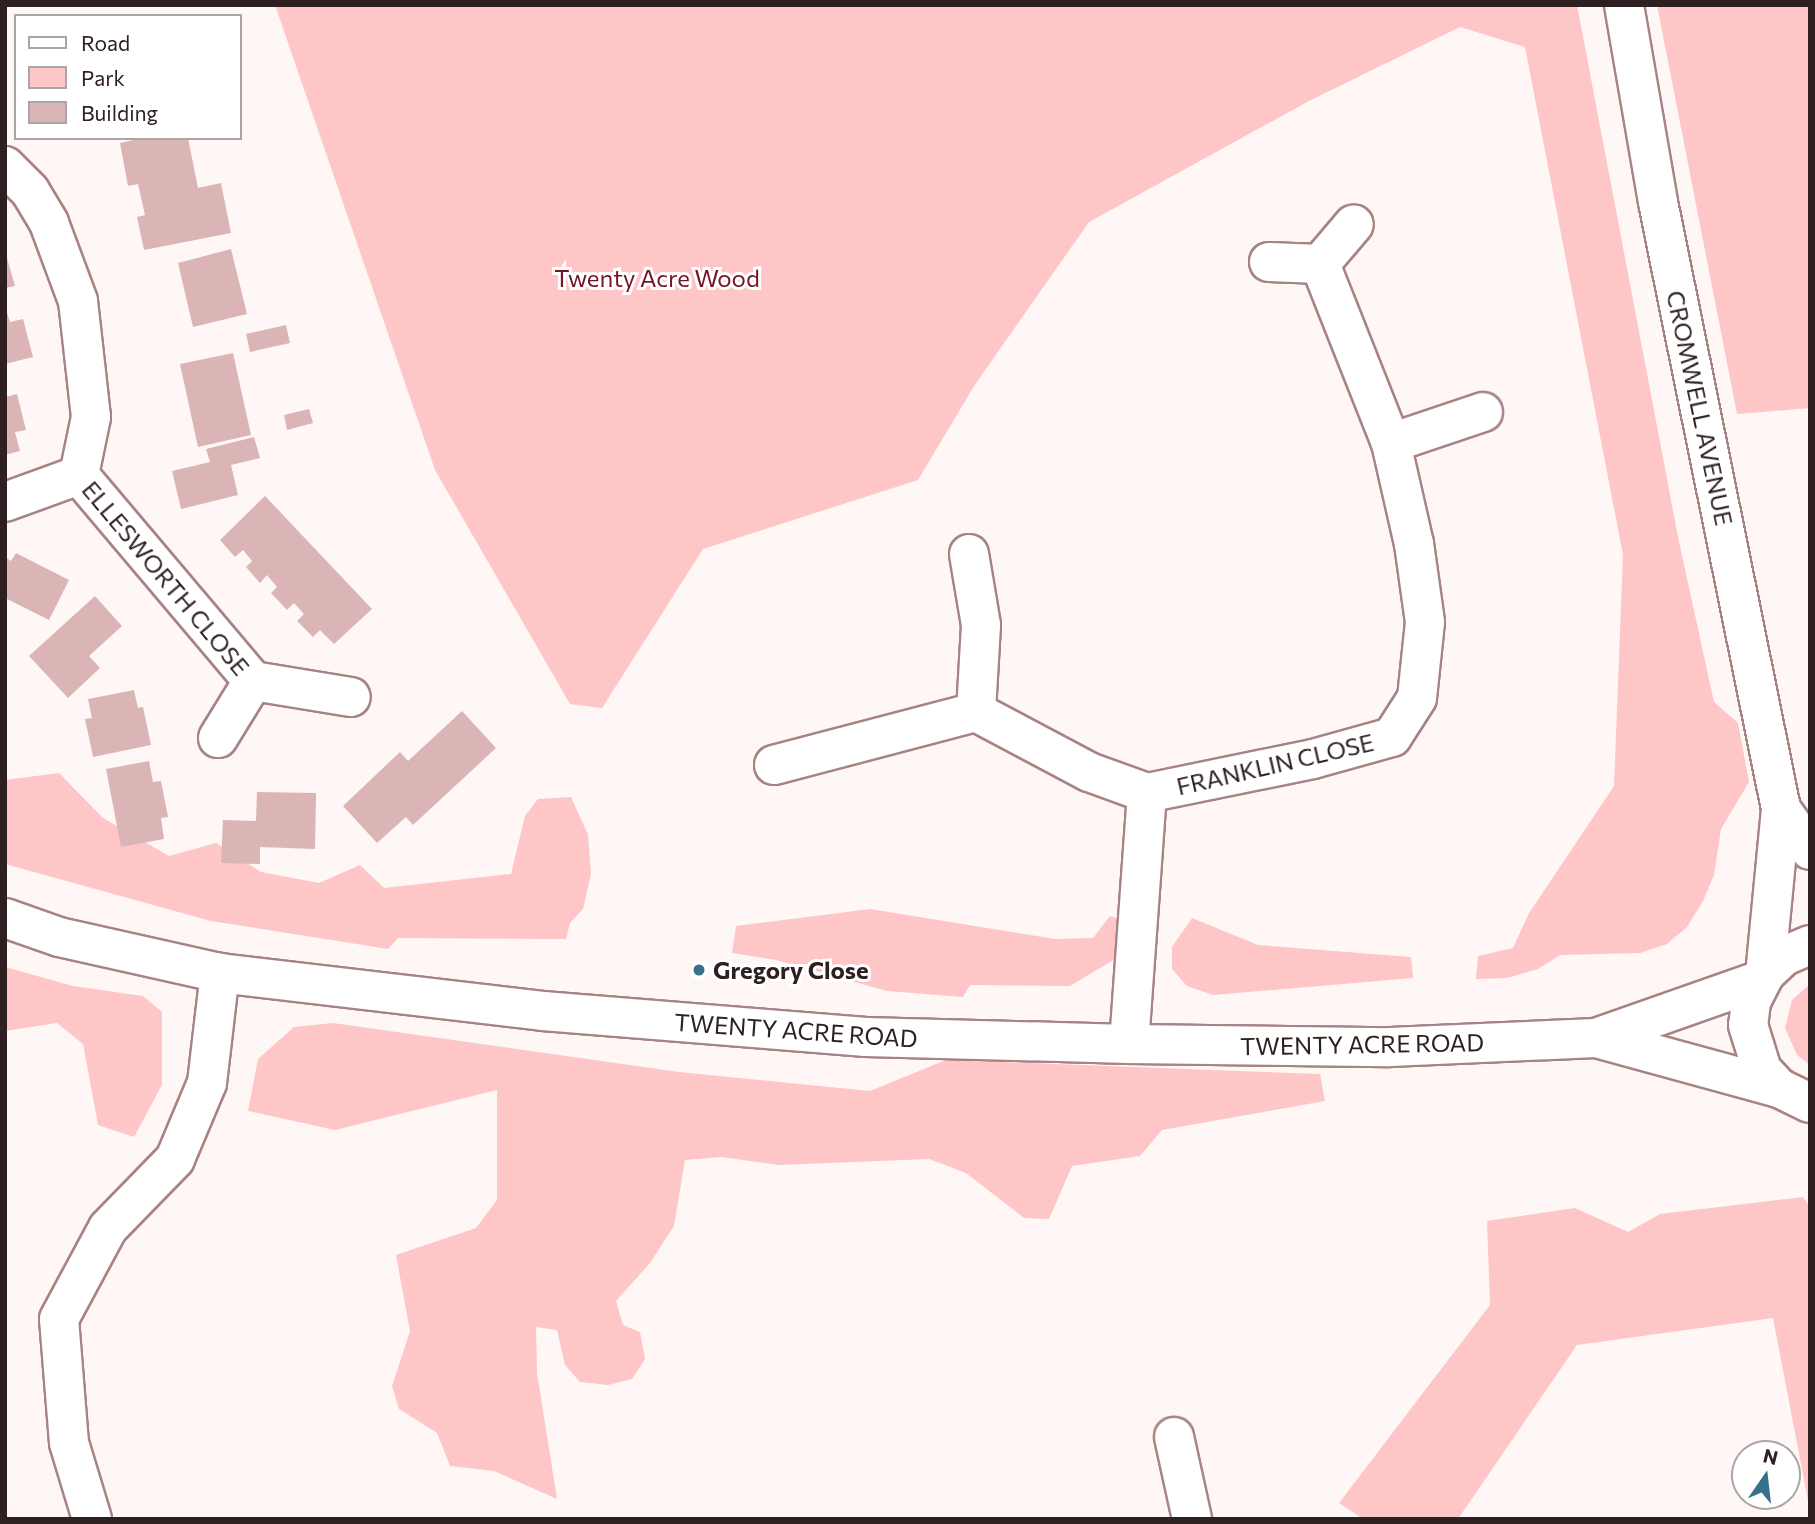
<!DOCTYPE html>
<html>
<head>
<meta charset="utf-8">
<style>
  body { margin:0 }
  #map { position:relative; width:1815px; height:1524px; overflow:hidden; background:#fff6f6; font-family:Commissioner,sans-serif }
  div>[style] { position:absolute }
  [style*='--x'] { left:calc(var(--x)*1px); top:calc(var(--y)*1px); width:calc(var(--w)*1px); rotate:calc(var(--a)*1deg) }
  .green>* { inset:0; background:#fec6c7 }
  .building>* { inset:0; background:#dbb5b6 }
  .roads { filter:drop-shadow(2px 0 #a78384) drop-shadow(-2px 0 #a78384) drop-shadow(0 2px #a78384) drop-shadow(0 -2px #a78384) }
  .street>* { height:38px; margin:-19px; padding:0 19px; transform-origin:19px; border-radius:19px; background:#fff }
  .secondary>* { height:38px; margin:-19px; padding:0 19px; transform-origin:19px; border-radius:19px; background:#fff }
  .primary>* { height:38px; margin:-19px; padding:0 19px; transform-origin:19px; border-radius:19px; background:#fff }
  .dots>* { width:19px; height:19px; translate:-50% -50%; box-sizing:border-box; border:4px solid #fff; border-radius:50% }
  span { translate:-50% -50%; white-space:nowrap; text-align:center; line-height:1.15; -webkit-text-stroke:6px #fff; paint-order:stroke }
  .park-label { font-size:24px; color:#711525 }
  .street-label { font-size:24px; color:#2e2020 }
  .poi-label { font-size:24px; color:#2e2020; font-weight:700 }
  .left { translate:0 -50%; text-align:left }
  .frame { position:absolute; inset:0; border:7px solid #2e2020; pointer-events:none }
  .legend { position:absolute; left:14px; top:14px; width:228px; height:126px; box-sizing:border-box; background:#fff; border:2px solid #aba6a6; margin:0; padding:9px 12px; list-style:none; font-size:21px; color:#2e2020 }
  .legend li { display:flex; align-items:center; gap:14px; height:35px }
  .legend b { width:35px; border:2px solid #aba6a6 }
  .north { position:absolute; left:1731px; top:1440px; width:70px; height:70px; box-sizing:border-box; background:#fff; border:2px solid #aba6a6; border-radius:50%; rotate:14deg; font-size:19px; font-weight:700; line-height:28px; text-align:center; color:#2e2020 }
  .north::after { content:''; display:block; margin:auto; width:24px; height:32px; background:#367189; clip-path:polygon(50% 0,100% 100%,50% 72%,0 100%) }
</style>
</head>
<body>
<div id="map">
  <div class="green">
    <div style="clip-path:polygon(275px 5px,1577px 5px,1679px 542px,1714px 702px,1738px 723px,1749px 782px,1721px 829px,1714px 875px,1703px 901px,1687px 927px,1667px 944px,1640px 953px,1560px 955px,1538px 969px,1507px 978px,1476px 979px,1478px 956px,1513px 948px,1529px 913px,1614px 786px,1623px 555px,1525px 47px,1460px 27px,1309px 101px,1089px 222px,974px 386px,918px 480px,703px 549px,602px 708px,570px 704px,435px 470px)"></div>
    <div style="clip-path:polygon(1657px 5px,1810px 5px,1810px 408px,1737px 414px)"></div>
    <div style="clip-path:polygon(59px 773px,103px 818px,169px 856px,216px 843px,261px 872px,319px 883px,360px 865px,384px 888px,511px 874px,525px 816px,538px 799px,571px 797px,588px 835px,591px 874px,583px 909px,570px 923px,566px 939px,398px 938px,388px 949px,211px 921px,5px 864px,5px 780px)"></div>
    <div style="clip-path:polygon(870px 909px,1055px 939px,1093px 938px,1110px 916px,1131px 923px,1125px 953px,1070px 986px,970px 985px,963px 997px,887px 991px,776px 960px,732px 953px,736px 926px)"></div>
    <div style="clip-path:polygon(1192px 918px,1258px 945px,1411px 957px,1413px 978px,1213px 995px,1187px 986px,1172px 969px,1172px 947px)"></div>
    <div style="clip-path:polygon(5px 967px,73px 986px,143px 996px,162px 1012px,162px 1085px,134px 1137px,98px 1125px,83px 1044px,57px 1023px,5px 1031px)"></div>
    <div style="clip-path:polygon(1810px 984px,1810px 1065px,1797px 1055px,1785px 1028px,1792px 1000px)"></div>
    <div style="clip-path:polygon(333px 1023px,679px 1072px,870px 1091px,946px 1060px,1320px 1074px,1325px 1101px,1162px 1130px,1140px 1156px,1072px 1166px,1049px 1219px,1024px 1218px,966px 1173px,929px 1159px,779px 1165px,722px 1157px,685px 1160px,674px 1226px,650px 1263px,616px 1301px,623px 1325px,640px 1332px,645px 1359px,632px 1379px,608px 1385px,580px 1382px,565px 1365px,557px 1330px,536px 1327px,537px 1373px,557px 1499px,494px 1471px,450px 1466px,437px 1433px,399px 1409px,392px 1386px,410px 1331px,396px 1255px,476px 1228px,497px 1200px,497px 1090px,335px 1130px,248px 1111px,258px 1059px,294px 1027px)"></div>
    <div style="clip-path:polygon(1803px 1197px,1810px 1207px,1810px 1511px,1773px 1318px,1577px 1345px,1458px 1519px,1363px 1519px,1339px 1503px,1490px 1305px,1487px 1221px,1575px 1208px,1628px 1232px,1660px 1214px)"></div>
  </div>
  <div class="building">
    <div style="clip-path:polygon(142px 138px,188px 138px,198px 188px,221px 183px,231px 233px,144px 250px,137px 217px,145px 215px,138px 184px,128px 186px,120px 143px)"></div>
    <div style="clip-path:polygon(231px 249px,247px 314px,193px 327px,178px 263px)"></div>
    <div style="clip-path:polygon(5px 251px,15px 286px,5px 288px)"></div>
    <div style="clip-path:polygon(5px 306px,10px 322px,23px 319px,33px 357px,5px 364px)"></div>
    <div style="clip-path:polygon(286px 325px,290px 343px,250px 352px,246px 334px)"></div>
    <div style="clip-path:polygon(233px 353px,251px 435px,198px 447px,180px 364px)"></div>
    <div style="clip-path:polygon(17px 394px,26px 430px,15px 432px,20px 451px,5px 455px,5px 397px)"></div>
    <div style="clip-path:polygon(309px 409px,313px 423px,287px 430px,284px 415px)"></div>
    <div style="clip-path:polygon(254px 437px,260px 458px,231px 465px,238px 495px,181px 509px,172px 471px,210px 462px,206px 449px)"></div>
    <div style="clip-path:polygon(265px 496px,372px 609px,334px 644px,320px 630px,313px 637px,297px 621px,304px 614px,294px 603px,287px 610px,271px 593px,277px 587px,267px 575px,260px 583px,246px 567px,252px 561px,243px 550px,235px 557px,220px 540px)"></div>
    <div style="clip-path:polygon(16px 553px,69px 580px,49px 620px,5px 598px,5px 557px,11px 561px)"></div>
    <div style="clip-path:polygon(95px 596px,122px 626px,89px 656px,100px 668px,68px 698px,29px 656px)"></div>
    <div style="clip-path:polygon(134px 690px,138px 708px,143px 707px,151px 745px,93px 757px,85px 719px,92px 718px,88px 699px)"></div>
    <div style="clip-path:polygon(462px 711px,496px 748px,413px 825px,406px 817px,377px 843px,343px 806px,400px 752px,408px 761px)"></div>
    <div style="clip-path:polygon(149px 761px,153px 782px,161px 781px,168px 817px,161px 818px,164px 839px,121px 847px,106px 769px)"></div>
    <div style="clip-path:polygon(257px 792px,316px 793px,315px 849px,260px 847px,260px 864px,221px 863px,223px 820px,256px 821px)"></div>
  </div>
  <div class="roads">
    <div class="street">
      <div style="--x:5;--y:166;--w:35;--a:45"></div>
      <div style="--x:30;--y:191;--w:37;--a:59"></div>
      <div style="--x:49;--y:223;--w:83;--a:69.6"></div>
      <div style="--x:78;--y:301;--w:117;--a:83.6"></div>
      <div style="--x:91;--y:417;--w:59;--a:101.7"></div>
      <div style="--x:79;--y:475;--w:270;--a:49.8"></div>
      <div style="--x:253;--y:681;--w:99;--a:9.3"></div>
      <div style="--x:1269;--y:262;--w:51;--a:2.2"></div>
      <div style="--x:1320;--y:264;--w:52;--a:-49.6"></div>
      <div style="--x:1391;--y:443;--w:97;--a:-18.6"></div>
      <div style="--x:5;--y:502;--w:79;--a:-20"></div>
      <div style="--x:969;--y:554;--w:72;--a:80.4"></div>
      <div style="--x:981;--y:625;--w:87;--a:93.3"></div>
      <div style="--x:218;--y:738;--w:67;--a:-58.4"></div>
      <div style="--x:774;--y:765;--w:209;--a:-14.7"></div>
      <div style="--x:976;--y:712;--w:128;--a:28"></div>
      <div style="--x:1089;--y:772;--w:62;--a:19.9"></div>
      <div style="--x:1147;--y:793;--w:169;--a:-11.6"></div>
      <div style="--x:1313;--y:759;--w:82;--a:-15.6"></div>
      <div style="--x:1392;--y:737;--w:46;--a:-57.3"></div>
      <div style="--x:1417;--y:698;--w:76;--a:-84"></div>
      <div style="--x:1425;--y:622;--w:79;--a:-98"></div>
      <div style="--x:1414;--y:544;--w:104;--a:-102.8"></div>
      <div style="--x:1391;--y:443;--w:193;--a:-111.6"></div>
      <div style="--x:1129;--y:1044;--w:252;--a:-85.9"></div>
      <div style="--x:1174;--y:1437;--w:84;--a:77.6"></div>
      <div style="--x:92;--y:1519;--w:79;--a:-106.8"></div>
      <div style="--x:69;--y:1443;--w:124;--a:-94.6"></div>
      <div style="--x:59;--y:1319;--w:103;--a:-61.7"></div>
      <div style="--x:108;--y:1228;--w:96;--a:-45.8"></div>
      <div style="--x:175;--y:1159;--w:82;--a:-67.2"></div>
      <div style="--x:207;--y:1083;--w:111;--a:-83.3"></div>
    </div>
    <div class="secondary">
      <div style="--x:5;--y:918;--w:57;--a:19.4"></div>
      <div style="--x:59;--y:937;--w:165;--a:12.6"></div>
      <div style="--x:220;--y:973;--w:325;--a:6.7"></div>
      <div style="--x:543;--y:1011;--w:324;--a:4.6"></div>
      <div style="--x:866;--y:1037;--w:263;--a:1.5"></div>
      <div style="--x:1129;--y:1044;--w:261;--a:0.7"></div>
      <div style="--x:1390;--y:1047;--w:206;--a:-2.5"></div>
      <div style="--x:1596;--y:1038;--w:190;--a:15.3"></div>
      <div style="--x:1596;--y:1038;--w:175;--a:-19.4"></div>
    </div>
    <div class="primary">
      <div style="--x:1624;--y:5;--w:200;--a:80.2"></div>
      <div style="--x:1658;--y:202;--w:619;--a:78.54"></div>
      <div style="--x:1781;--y:809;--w:166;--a:95.5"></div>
      <div style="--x:1781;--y:809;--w:50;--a:54.7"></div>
      <div style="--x:1810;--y:945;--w:28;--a:157"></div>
      <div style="--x:1784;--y:956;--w:26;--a:137"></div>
      <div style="--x:1765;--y:974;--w:31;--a:117"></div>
      <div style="--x:1751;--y:1002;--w:23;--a:97"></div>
      <div style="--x:1748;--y:1025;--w:47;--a:72.7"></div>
      <div style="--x:1762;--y:1070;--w:25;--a:47"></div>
      <div style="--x:1779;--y:1088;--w:34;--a:26"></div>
    </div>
  </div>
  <div class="dots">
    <div style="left:699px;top:970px;background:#367189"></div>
  </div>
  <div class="park-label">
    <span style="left:657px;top:278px">Twenty Acre Wood</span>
  </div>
  <div class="street-label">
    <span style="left:1700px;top:408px;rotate:78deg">CROMWELL AVENUE</span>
    <span style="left:166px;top:578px;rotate:50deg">ELLESWORTH CLOSE</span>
    <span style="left:1275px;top:764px;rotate:-13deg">FRANKLIN CLOSE</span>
    <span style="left:796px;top:1030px;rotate:4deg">TWENTY ACRE ROAD</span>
    <span style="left:1362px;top:1044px;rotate:-1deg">TWENTY ACRE ROAD</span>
  </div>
  <div class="poi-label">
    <span class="left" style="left:713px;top:970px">Gregory Close</span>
  </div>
  <div class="frame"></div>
  <ul class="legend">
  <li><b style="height:9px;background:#fff"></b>Road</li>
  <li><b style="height:19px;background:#fec6c7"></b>Park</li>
  <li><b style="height:19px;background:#dbb5b6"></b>Building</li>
  </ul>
  <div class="north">N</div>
</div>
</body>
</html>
